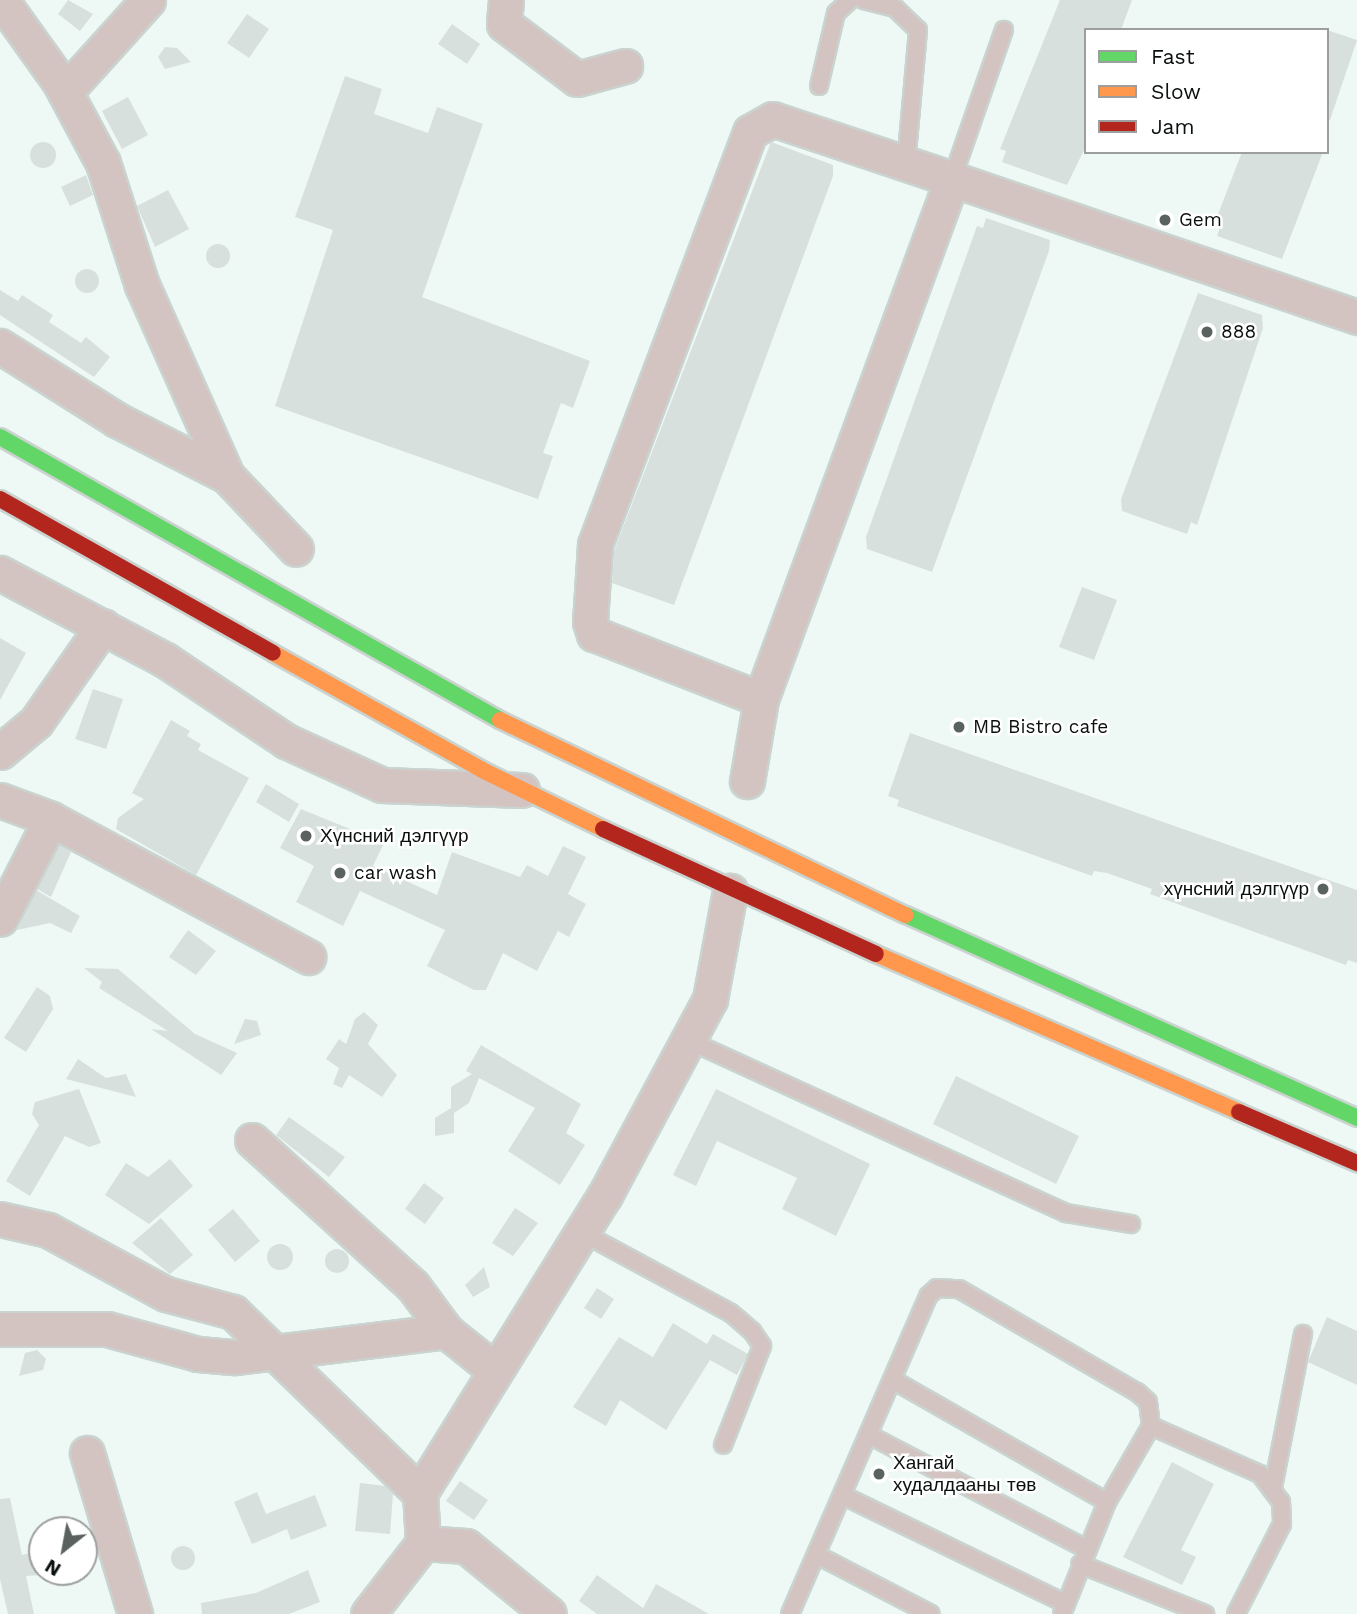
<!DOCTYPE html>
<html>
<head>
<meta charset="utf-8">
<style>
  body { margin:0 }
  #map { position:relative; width:1357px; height:1614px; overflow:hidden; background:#eef9f5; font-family:"Work Sans",sans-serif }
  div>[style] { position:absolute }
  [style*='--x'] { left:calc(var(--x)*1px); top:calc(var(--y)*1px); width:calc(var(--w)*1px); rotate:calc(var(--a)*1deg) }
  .building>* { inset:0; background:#d7e0dd }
  .round { border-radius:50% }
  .roads { filter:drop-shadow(2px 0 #cad3cf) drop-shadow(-2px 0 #cad3cf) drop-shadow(0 2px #cad3cf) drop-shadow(0 -2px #cad3cf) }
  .lane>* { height:16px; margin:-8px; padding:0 8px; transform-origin:8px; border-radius:8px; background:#d3c4c1 }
  .street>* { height:33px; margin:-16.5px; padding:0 16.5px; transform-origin:16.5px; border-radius:16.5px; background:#d3c4c1 }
  .fast>* { height:16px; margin:-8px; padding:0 8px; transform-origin:8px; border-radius:8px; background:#63d668 }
  .slow>* { height:16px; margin:-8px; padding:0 8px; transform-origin:8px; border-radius:8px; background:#ff974d }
  .jam>* { height:16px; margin:-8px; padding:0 8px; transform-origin:8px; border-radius:8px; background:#b3261e }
  .dots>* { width:19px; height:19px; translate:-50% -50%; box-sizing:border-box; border:4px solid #fff; border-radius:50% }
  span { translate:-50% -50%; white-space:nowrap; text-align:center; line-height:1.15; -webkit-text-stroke:5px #fff; paint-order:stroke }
  .poi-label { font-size:19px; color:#0a100e }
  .left { translate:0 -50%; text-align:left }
  .right { translate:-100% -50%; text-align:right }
  .legend { position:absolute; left:1084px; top:28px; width:245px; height:126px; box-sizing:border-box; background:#fff; border:2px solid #9d9f9f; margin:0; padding:9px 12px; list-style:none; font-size:21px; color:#0a100e }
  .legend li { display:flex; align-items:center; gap:14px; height:35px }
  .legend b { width:35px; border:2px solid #9d9f9f }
  .north { position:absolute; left:28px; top:1516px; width:70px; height:70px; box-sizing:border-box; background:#fff; border:2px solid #9d9f9f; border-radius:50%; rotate:211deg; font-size:19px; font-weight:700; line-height:28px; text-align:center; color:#0a100e }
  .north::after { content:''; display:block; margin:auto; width:24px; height:32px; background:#5a625f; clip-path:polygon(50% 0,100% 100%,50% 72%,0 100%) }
</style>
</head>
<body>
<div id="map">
  <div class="building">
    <div style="clip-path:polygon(68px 0,93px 14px,80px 31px,58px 14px)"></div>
    <div style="clip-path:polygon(1060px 0,1132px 0,1121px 30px,1086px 30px,1086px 146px,1067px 185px,1002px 162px,1006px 151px,1000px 149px)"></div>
    <div style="clip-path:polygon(247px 14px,269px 29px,249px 58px,227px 43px)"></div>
    <div style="clip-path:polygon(452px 24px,480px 44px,467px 64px,438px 44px)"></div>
    <div style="clip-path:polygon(1327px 30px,1357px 40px,1330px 120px,1327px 119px)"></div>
    <div style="clip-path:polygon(165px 47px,177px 48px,191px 62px,165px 69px,158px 57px)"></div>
    <div style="clip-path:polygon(345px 76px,382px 89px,374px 114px,428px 133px,437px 107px,483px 124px,422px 297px,590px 361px,573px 408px,561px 403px,543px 453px,553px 456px,538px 499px,275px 406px,333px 230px,295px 217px)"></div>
    <div style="clip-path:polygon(128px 97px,148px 135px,122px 149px,102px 111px)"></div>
    <div style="clip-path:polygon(771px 142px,833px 165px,833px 176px,674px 605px,612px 583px,614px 551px)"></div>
    <div class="round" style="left:30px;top:142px;width:26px;height:26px"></div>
    <div style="clip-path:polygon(1242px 152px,1323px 152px,1282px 259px,1217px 236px,1221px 224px,1215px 222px)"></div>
    <div style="clip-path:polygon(86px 175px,93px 195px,70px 206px,61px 187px)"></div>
    <div style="clip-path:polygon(168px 190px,189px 229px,155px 247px,137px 206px)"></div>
    <div style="clip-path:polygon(986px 218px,1050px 240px,1049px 251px,932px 572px,867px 549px,866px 537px,977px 226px,983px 228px)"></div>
    <div class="round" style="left:206px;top:244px;width:24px;height:24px"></div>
    <div class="round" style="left:75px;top:269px;width:24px;height:24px"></div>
    <div style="clip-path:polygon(0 290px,18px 301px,22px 295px,53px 315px,49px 322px,81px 343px,86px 337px,110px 357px,94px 377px,0 315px)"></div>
    <div style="clip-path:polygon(1198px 293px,1262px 315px,1263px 328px,1197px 525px,1191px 522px,1187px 534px,1122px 511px,1121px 499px)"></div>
    <div style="clip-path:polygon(1082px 587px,1117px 600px,1094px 660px,1059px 647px)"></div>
    <div style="clip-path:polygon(0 638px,26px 653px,0 700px)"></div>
    <div style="clip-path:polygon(93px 689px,123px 699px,106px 749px,75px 739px)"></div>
    <div style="clip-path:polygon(171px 720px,190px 731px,187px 736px,201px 744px,198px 750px,249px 778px,196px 875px,116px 829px,118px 818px,144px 799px,132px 793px)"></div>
    <div style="clip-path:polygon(910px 733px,1357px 890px,1357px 963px,1348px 960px,1346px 965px,1150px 894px,1152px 889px,1107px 873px,1094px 871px,1092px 876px,897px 806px,899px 800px,888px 796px)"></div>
    <div style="clip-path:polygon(266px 784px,299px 804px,289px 822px,256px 802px)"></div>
    <div style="clip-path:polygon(301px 809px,384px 843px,373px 866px,437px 895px,452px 852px,520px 877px,527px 865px,548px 876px,563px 846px,586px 857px,568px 894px,586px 904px,569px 937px,558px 931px,537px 971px,503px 953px,486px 990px,474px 990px,427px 966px,445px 930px,360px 891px,343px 926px,296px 902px,314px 866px,280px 848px)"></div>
    <div style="clip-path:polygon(59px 845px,71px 852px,51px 897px,37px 889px)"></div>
    <div style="clip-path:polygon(36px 890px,80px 916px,71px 933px,50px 923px,17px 930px)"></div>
    <div style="clip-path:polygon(188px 930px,216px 951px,196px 975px,169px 957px)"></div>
    <div style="clip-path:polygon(84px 968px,118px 969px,195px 1034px,237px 1053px,221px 1075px,151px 1029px,168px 1031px,99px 988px,102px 982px)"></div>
    <div style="clip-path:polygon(37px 987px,50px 996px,53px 1009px,26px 1052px,4px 1038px)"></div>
    <div style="clip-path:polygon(364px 1012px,378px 1025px,368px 1044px,397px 1075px,382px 1097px,349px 1075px,342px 1088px,333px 1084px,339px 1068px,326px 1059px,339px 1039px,346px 1044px,355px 1019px)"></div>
    <div style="clip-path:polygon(245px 1019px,257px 1021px,261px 1035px,234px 1044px)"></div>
    <div style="clip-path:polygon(481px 1045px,581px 1104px,566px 1133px,585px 1145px,560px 1185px,508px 1151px,535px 1108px,479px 1078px,469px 1103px,454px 1113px,454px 1133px,435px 1136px,435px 1118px,451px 1108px,451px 1087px,472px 1074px,466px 1071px)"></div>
    <div style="clip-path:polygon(78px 1059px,106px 1078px,126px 1074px,136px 1097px,66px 1079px)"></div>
    <div style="clip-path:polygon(956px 1076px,1079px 1136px,1056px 1184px,933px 1124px)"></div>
    <div style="clip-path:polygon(79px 1089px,101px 1143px,89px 1147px,65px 1136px,30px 1196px,6px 1181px,39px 1125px,32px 1114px,35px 1102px)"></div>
    <div style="clip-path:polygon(716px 1089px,870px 1164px,836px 1236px,782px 1209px,797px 1178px,717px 1141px,696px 1186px,673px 1175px)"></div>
    <div style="clip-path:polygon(289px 1117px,345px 1157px,329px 1177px,276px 1135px)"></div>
    <div style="clip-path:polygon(170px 1159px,193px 1186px,149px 1224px,105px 1195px,126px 1163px,148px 1177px)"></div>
    <div style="clip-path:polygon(424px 1183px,444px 1198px,425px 1224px,405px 1209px)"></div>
    <div style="clip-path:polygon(515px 1208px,538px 1223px,513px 1256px,492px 1243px)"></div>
    <div style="clip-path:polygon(233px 1209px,260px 1241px,235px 1262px,208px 1230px)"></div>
    <div style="clip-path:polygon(161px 1218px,193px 1255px,170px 1274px,132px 1243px)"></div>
    <div class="round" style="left:267px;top:1244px;width:26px;height:26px"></div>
    <div class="round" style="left:325px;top:1249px;width:24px;height:24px"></div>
    <div style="clip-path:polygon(484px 1267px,490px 1287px,473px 1297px,465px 1285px)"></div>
    <div style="clip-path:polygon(597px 1288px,614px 1299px,601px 1319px,584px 1308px)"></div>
    <div style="clip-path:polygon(1327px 1317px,1357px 1331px,1357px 1385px,1308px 1362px)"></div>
    <div style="clip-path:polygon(673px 1323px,707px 1344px,713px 1334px,748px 1354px,737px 1375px,710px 1360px,666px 1430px,620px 1400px,606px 1426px,573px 1407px,619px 1337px,653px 1357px)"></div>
    <div style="clip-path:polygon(37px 1350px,46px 1359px,43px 1370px,19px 1376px,25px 1353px)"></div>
    <div style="clip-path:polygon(1172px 1462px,1214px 1484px,1181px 1550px,1196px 1557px,1182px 1585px,1123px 1557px)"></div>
    <div style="clip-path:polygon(460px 1481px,488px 1500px,474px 1520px,446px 1501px)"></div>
    <div style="clip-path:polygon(360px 1483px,385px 1486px,393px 1494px,390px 1534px,355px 1531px)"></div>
    <div style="clip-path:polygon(257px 1492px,266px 1514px,315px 1495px,327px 1526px,291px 1540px,287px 1529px,252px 1544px,234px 1502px)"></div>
    <div style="clip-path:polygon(10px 1498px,22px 1555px,42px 1550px,42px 1575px,26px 1576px,34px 1614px,8px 1614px,0 1579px,0 1499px)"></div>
    <div class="round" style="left:171px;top:1546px;width:24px;height:24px"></div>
    <div style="clip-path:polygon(308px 1570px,320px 1602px,289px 1614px,202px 1614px,201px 1603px,256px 1593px)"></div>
    <div style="clip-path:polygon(597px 1575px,643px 1608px,656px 1584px,709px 1614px,597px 1614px,579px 1601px)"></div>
  </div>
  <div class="roads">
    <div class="lane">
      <div style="--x:863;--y:0;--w:33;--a:14"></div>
      <div style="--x:895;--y:8;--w:32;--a:44"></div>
      <div style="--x:918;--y:30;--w:136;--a:95.1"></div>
      <div style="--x:819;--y:86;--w:75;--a:-76.9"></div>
      <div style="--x:836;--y:13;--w:19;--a:-43"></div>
      <div style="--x:952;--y:179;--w:158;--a:-70.8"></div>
      <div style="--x:688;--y:1040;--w:416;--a:24.6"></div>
      <div style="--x:1066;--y:1213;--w:66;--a:9.6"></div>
      <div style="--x:581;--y:1232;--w:170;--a:28.4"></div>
      <div style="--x:731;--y:1313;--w:28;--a:41"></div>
      <div style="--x:752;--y:1331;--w:18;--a:56"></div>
      <div style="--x:762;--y:1346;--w:106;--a:111.5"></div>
      <div style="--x:893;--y:1380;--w:246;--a:29.7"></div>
      <div style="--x:871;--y:1436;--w:243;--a:27.7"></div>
      <div style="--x:1273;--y:1487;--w:156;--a:-78.9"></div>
      <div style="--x:844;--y:1496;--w:247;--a:25.9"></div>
      <div style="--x:817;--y:1555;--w:128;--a:27.4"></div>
      <div style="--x:1080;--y:1564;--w:135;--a:21.8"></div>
      <div style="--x:790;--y:1614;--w:347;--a:-66.5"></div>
      <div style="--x:928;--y:1296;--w:12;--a:-42"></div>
      <div style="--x:937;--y:1288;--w:22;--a:3"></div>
      <div style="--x:959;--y:1289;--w:206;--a:30.1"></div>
      <div style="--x:1137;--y:1392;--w:15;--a:42"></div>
      <div style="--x:1148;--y:1402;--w:24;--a:83"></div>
      <div style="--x:1062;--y:1614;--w:121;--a:-68.1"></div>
      <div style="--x:1107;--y:1502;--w:88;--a:-59.9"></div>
      <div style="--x:1151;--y:1426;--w:119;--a:23.8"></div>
      <div style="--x:1260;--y:1474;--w:35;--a:53"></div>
      <div style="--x:1281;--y:1502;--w:22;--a:87"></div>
      <div style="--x:1282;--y:1524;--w:101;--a:117.1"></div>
    </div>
    <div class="street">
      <div style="--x:1;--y:0;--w:100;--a:54.4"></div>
      <div style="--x:59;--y:81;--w:93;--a:61.8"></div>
      <div style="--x:103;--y:163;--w:128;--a:72.3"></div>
      <div style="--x:142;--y:285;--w:209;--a:66"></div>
      <div style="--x:227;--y:476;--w:100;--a:46.6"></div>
      <div style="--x:506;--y:0;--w:24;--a:95"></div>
      <div style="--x:504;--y:24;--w:91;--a:37"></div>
      <div style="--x:577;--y:79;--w:50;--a:-15.2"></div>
      <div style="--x:65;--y:92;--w:124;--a:-47.9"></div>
      <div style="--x:952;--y:179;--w:428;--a:18.8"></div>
      <div style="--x:0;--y:346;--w:138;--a:32.3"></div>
      <div style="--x:117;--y:420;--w:123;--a:27"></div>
      <div style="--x:0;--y:573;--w:187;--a:27.8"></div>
      <div style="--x:165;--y:660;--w:146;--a:33.8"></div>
      <div style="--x:286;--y:741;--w:106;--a:24.6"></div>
      <div style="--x:382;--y:785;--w:140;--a:2"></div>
      <div style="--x:0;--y:752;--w:47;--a:-39.8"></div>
      <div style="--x:36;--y:722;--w:117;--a:-55.1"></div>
      <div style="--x:747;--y:781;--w:83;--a:-80.3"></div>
      <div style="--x:761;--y:699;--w:554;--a:-69.83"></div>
      <div style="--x:952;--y:179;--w:189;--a:-161.5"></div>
      <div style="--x:773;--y:119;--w:26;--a:151"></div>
      <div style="--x:750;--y:132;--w:441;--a:110.6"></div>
      <div style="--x:595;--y:545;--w:77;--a:93.7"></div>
      <div style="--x:590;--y:622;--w:13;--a:72"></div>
      <div style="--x:594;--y:634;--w:179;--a:21.3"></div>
      <div style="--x:0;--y:800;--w:54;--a:20.4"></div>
      <div style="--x:51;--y:819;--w:112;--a:117"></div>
      <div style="--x:51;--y:819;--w:292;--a:28.2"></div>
      <div style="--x:252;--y:1140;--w:217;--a:42.2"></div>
      <div style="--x:413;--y:1286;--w:56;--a:53.7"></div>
      <div style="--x:0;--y:1219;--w:49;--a:12.9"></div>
      <div style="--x:48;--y:1230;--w:134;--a:28.5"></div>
      <div style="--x:166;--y:1294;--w:69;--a:15"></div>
      <div style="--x:233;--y:1312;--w:260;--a:44.1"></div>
      <div style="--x:0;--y:1329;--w:107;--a:0"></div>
      <div style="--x:107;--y:1329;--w:94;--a:15.4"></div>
      <div style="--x:198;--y:1354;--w:37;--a:5"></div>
      <div style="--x:235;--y:1357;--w:213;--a:-7"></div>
      <div style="--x:446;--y:1331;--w:59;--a:38.8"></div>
      <div style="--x:87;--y:1453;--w:168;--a:73.4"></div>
      <div style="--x:423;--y:1543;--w:43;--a:4"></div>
      <div style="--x:466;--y:1546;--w:107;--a:39.3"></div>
      <div style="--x:368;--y:1614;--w:90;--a:-52.2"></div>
      <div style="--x:423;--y:1543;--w:50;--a:-93.4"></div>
      <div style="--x:420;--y:1493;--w:351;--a:-58.2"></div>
      <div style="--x:605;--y:1195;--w:222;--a:-61.8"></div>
      <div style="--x:710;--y:999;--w:110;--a:-79.5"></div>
    </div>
    <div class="fast">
      <div style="--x:0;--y:437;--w:575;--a:29.51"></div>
      <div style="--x:906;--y:915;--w:495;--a:24.2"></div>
    </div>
    <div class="slow">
      <div style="--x:273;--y:653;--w:240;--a:29.2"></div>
      <div style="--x:482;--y:770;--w:135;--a:26"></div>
      <div style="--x:500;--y:720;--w:450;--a:25.7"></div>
      <div style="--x:876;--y:954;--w:396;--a:23.5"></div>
    </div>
    <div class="jam">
      <div style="--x:0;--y:499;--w:313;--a:29.4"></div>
      <div style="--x:603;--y:829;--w:300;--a:24.6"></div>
      <div style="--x:1239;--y:1112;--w:129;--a:23.4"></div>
    </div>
  </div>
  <div class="dots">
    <div style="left:1165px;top:220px;background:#5a625f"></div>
    <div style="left:1207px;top:332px;background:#5a625f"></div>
    <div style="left:959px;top:727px;background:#5a625f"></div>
    <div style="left:306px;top:836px;background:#5a625f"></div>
    <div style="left:340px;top:873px;background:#5a625f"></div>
    <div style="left:1323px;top:889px;background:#5a625f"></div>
    <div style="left:879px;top:1474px;background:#5a625f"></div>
  </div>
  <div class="poi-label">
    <span class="left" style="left:1179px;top:220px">Gem</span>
    <span class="left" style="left:1221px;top:332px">888</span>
    <span class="left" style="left:973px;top:727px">MB Bistro cafe</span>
    <span class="left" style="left:320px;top:836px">Хүнсний дэлгүүр</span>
    <span class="left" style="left:354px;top:873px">car wash</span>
    <span class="right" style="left:1309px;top:889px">хүнсний дэлгүүр</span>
    <span class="left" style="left:893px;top:1474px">Хангай<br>худалдааны төв</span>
  </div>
  <ul class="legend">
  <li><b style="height:9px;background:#63d668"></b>Fast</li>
  <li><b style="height:9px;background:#ff974d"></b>Slow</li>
  <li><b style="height:9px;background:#b3261e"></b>Jam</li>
  </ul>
  <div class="north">N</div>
</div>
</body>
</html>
